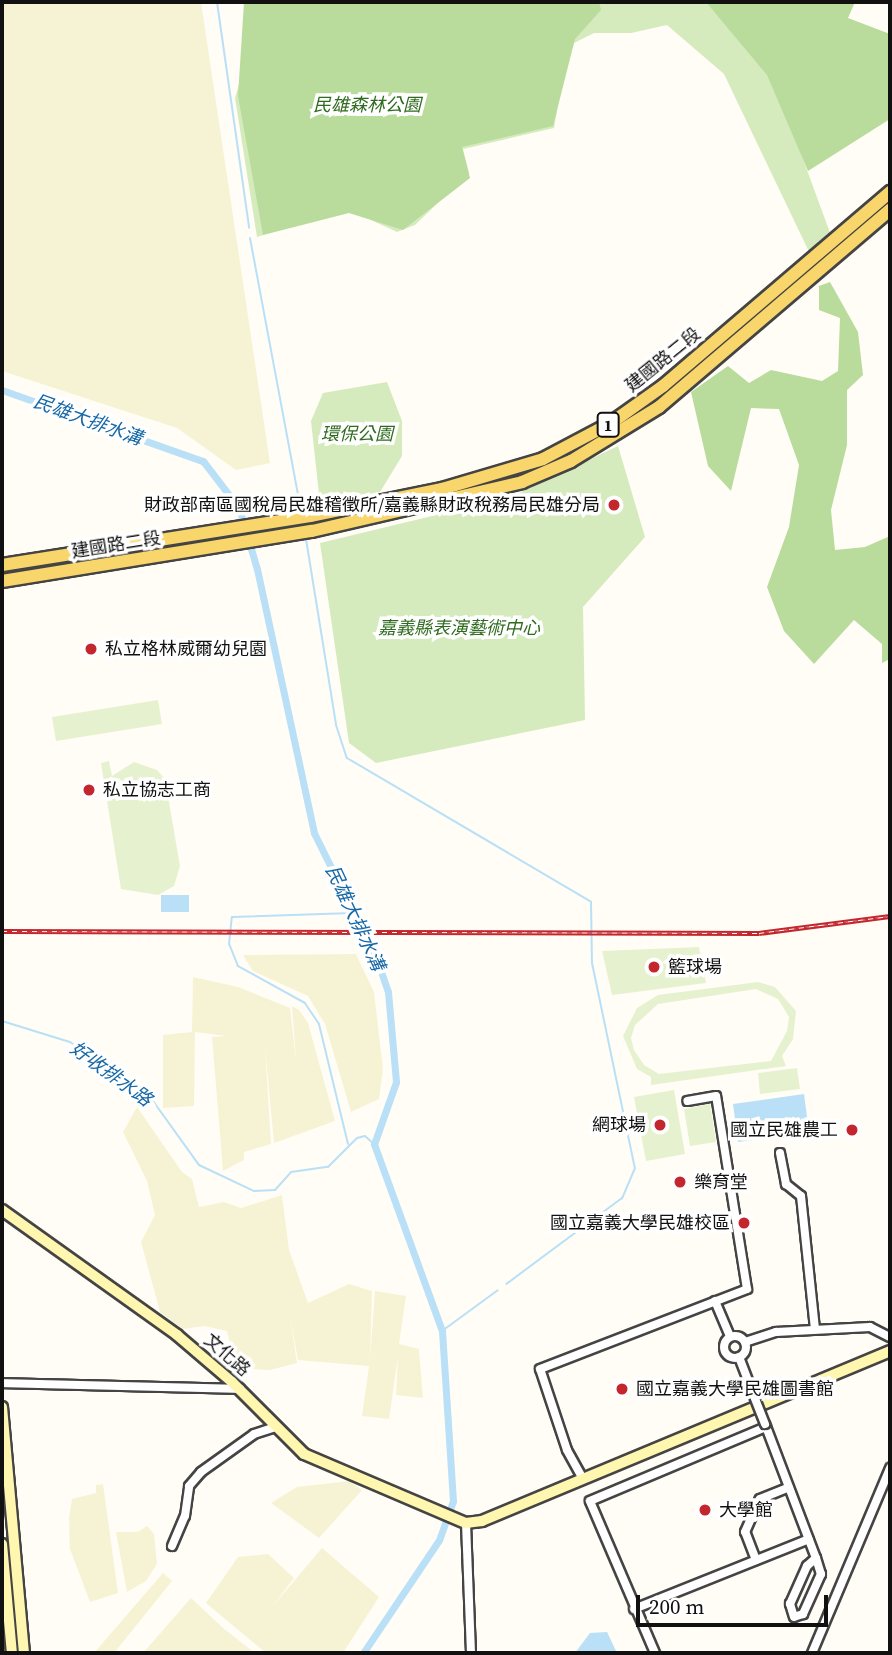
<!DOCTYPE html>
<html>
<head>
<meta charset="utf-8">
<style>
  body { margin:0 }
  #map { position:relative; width:892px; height:1655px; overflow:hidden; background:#fffdf5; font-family:"Source Serif 4","Noto Sans TC",serif }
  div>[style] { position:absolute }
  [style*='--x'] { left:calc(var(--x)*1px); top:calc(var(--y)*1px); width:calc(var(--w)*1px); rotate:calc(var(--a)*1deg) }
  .farmland>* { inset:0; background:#f6f3d4 }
  .green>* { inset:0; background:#d5ebbd }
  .forest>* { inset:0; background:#b9dc9c }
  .pitch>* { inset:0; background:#e6f2cf }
  .water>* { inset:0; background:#b9e0f7 }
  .stream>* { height:2px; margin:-1px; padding:0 1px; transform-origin:1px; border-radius:1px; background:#b9e0f7 }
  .canal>* { height:7px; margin:-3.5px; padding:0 3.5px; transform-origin:3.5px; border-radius:3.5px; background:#b9e0f7 }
  .roads { filter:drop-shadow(2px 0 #444) drop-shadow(-2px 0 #444) drop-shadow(0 2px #444) drop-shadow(0 -2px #444) }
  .street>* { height:8px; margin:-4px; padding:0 4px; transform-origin:4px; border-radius:4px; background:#fff }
  .street>.ring { margin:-4px; padding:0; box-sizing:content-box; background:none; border:8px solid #fff; border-radius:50% }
  .secondary>* { height:10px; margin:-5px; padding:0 5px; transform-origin:5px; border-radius:5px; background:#fff6b0 }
  .primary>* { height:12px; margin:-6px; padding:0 6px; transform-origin:6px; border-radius:6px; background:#f9d66b }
  .rail>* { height:4.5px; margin-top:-2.25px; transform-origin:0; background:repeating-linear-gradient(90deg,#fff 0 5px,#c4262e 0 10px); box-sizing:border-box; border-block:2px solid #c4262e }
  .bridges { filter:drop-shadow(2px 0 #444) drop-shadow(-2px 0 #444) drop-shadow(0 2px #444) drop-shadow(0 -2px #444) }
  .street-bridge>* { height:8px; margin:-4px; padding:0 4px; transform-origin:4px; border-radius:4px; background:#fff }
  .dots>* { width:19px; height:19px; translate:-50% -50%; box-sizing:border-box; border:4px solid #fff; border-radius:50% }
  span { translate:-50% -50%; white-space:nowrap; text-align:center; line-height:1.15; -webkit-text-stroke:7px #fff; paint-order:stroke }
  .shield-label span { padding:2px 5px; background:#fff; border:2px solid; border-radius:5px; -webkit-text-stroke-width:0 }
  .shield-label { font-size:16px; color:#111; font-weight:700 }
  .park-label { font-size:18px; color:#2f6b1f; font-style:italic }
  .street-label { font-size:18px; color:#111 }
  .poi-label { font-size:18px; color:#111 }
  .right { translate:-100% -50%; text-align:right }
  .left { translate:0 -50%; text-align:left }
  .water-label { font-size:19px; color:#1768a6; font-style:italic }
  .frame { position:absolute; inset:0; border:4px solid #111; pointer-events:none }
  .scale { position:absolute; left:636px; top:1595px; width:192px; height:32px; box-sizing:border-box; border:4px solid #111; border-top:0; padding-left:9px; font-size:21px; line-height:24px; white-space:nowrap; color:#111; -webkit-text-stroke:5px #fff; paint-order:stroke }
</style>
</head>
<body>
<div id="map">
  <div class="farmland">
    <div style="clip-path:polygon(2px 2px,201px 2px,270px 463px,236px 470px,177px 428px,2px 371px)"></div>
    <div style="clip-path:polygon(356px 954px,374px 992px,383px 1069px,379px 1099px,351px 1112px,325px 1024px,308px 996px,253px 971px,243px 955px)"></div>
    <div style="clip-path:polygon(193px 977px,238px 987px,290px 1008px,296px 1060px,292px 1006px,299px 1010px,308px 1023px,335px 1121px,274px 1143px,265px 1047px,271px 1144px,244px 1152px,244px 1160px,223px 1171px,212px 1037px,226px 1036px,195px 1032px,194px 1106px,163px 1108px,163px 1035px,192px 1032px)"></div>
    <div style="clip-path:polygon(137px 1107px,182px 1172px,192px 1179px,199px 1207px,224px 1202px,241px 1208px,282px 1195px,289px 1250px,308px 1303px,349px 1284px,372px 1291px,370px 1358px,375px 1291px,406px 1296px,399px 1344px,419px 1349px,423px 1398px,396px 1395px,398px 1357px,389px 1419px,362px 1416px,369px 1366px,298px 1360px,290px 1316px,297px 1363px,270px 1370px,237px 1368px,227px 1331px,204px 1326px,183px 1329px,160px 1312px,141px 1242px,155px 1215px,147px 1181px,123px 1132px)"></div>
    <div style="clip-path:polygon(349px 1481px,362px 1490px,319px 1538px,271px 1503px,297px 1487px)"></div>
    <div style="clip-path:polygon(103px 1484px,118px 1593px,90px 1602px,70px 1549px,69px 1518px,72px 1499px,96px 1493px,96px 1485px)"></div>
    <div style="clip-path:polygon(147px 1526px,154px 1534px,157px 1564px,146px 1581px,127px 1592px,116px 1532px,138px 1532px)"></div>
    <div style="clip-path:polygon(322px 1548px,379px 1597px,343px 1653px,266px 1653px,206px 1603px,238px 1557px,268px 1554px,294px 1578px,272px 1607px)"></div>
    <div style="clip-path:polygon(163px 1573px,172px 1581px,114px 1653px,94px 1653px)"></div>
    <div style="clip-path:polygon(191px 1598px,223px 1628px,255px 1653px,143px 1653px)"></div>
  </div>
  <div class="green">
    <div style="clip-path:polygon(263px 2px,774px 2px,770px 69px,833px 241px,812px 258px,724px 74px,667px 25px,631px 33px,594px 33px,574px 43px,565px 65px,554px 128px,463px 149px,469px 173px,415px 225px,397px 232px,345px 208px,257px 237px,235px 98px)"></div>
    <div style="clip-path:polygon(387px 382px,402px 421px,402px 456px,380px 492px,320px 503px,311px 421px,323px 393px)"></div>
    <div style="clip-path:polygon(618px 446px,645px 537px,583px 607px,585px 720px,376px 763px,349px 743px,320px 543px,511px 497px)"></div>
  </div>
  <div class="forest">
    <div style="clip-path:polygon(244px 2px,599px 2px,601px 10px,575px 39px,553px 126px,462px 147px,470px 178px,403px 230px,349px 213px,263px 235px,238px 96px)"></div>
    <div style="clip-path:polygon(706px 2px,855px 2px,848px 18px,890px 34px,890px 119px,808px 171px,767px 75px)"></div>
    <div style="clip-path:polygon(830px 282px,858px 332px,863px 375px,847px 390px,847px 445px,831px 510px,835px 550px,865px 547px,890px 536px,890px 659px,882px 663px,882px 644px,854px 620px,814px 664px,784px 631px,767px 587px,789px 527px,799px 465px,779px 409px,751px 408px,731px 491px,708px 466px,691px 392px,728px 366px,749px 383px,771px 370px,822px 381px,838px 371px,840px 318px,819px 310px,819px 286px)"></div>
  </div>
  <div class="pitch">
    <div style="clip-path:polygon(158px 700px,162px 724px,56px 741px,52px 717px)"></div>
    <div style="clip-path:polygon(109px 761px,112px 776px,134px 762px,157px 770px,165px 779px,180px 866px,174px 886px,158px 895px,121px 889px,101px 763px)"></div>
    <div style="clip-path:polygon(699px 947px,706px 983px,612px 995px,602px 951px)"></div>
    <div style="clip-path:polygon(evenodd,758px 982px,775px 987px,796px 1011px,793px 1039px,782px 1056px,786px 1066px,651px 1085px,651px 1077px,637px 1069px,623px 1036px,637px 1008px,658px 995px,758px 982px,756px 989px,778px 999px,789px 1017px,787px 1031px,771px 1061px,659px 1074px,644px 1065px,634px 1050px,631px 1038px,635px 1025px,658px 1004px,756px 989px)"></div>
    <div style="clip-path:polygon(797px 1068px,800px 1089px,760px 1094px,758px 1073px)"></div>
    <div style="clip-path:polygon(674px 1090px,685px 1154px,646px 1161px,634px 1097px)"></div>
    <div style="clip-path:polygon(710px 1104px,716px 1142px,690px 1146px,684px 1109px)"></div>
  </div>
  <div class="water">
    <div style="clip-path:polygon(161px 895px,189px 895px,189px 912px,161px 912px)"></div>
    <div style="clip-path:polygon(804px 1094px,809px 1132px,738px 1142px,733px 1104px)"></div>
    <div style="clip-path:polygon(607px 1632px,617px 1653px,575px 1653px,590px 1633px)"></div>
  </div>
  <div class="stream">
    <div style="--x:217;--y:2;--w:228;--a:81.9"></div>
    <div style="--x:250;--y:238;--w:277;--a:79.4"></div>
    <div style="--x:306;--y:539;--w:188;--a:80.8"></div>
    <div style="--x:336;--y:725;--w:35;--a:72"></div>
    <div style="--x:347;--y:758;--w:283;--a:30.5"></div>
    <div style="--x:591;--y:902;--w:61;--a:89.1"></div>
    <div style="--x:592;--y:963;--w:209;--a:78.2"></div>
    <div style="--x:635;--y:1168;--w:33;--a:113"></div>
    <div style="--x:622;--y:1198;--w:144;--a:143.4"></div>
    <div style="--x:2;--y:1021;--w:71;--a:17.2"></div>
    <div style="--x:70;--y:1042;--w:48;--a:34"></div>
    <div style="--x:110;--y:1069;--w:54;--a:36.7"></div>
    <div style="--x:153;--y:1101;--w:79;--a:54.3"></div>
    <div style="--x:199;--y:1165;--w:61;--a:25.3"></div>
    <div style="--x:254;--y:1191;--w:21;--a:-3"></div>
    <div style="--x:275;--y:1190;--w:24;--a:-48"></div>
    <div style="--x:291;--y:1172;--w:37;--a:-8"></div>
    <div style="--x:328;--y:1167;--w:41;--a:-45"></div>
    <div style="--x:357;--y:1138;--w:8;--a:-14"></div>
    <div style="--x:365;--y:1136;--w:12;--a:42"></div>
    <div style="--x:348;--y:1144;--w:123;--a:-103.6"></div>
    <div style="--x:319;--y:1024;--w:25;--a:-124"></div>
    <div style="--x:305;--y:1003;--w:77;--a:-151.1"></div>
    <div style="--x:238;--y:966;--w:24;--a:-112"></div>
    <div style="--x:229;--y:944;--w:27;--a:-84"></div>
    <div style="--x:232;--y:917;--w:121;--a:-1.9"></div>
    <div style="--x:442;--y:1331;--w:69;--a:-36.2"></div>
  </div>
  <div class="canal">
    <div style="--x:2;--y:390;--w:213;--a:19.5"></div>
    <div style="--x:203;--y:461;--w:59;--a:52.5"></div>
    <div style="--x:239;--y:508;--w:64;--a:73.6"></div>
    <div style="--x:257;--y:569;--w:270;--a:77.8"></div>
    <div style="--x:314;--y:833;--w:142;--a:63.6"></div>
    <div style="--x:377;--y:960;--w:34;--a:71"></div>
    <div style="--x:388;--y:992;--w:90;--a:84.9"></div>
    <div style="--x:396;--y:1082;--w:66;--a:109.5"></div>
    <div style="--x:374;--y:1144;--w:199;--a:70"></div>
    <div style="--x:442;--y:1331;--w:170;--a:86.3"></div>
    <div style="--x:453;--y:1501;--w:41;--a:109.7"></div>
    <div style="--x:439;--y:1540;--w:136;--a:123.9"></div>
  </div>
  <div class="roads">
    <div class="street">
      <div style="--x:780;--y:1153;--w:32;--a:79"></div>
      <div style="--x:786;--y:1184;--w:19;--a:39"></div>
      <div style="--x:801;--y:1196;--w:134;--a:84"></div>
      <div style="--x:715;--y:1301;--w:38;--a:67"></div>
      <div class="ring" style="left:724px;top:1336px;width:14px;height:14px"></div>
      <div style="--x:745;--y:1342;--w:33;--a:-18"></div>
      <div style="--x:776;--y:1332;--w:94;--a:-3"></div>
      <div style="--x:870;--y:1327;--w:22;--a:27"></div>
      <div style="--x:739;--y:1357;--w:31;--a:69"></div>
      <div style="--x:2;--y:1383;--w:238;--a:1.4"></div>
      <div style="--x:765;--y:1424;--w:143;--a:69.2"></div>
      <div style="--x:816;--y:1558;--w:17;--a:73"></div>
      <div style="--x:821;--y:1574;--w:44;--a:114.2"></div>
      <div style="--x:803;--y:1614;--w:9;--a:162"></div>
      <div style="--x:794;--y:1617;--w:14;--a:-107"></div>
      <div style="--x:790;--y:1604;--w:42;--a:-65.9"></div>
      <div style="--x:807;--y:1566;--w:12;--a:-42"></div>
      <div style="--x:583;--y:1479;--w:33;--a:-119"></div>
      <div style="--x:567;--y:1450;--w:85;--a:-108.4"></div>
      <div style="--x:540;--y:1369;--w:222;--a:-21.1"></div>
      <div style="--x:747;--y:1289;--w:195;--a:-99.1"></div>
      <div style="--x:716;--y:1096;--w:29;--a:170"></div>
      <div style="--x:466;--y:1523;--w:130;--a:87.8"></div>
      <div style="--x:172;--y:1546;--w:33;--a:-67"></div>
      <div style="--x:185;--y:1516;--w:30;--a:-82"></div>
      <div style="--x:189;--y:1486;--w:18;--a:-49"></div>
      <div style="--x:201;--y:1472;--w:65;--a:-35.6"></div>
      <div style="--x:254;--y:1434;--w:23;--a:-18"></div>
      <div style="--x:756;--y:1560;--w:30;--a:-111"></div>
      <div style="--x:745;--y:1532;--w:36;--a:-66"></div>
      <div style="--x:760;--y:1499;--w:31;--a:-22"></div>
      <div style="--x:634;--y:1609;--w:188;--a:-21.8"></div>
      <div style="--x:655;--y:1653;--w:165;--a:-113.2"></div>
      <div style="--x:590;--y:1501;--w:191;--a:-22.8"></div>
      <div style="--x:812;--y:1653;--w:201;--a:-67.1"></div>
    </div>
    <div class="secondary">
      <div style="--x:2;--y:1210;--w:215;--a:35.5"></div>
      <div style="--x:177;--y:1335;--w:72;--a:40.5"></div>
      <div style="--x:232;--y:1382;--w:102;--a:45"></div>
      <div style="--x:304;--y:1454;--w:176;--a:23.1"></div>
      <div style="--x:466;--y:1523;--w:16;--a:-7"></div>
      <div style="--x:482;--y:1521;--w:442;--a:-22.6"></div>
      <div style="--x:2;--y:1407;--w:247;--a:84.9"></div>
      <div style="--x:2;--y:1544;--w:109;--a:84.8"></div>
    </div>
    <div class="primary">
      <div style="--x:2;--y:565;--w:312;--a:-9"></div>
      <div style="--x:310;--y:516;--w:135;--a:-11.6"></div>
      <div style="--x:442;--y:489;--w:105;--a:-16.5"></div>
      <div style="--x:543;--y:459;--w:77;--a:-27.9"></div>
      <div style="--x:611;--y:423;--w:64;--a:-35.4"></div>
      <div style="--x:663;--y:386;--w:299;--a:-40.5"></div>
      <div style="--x:2;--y:581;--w:314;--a:-9.2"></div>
      <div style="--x:312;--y:531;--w:216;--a:-13.1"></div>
      <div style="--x:522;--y:482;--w:53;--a:-23.2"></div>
      <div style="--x:571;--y:461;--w:103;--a:-31.5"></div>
      <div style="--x:659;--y:407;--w:304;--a:-40.5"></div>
    </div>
  </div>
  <div class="rail">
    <div style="--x:2;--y:931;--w:757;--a:0.15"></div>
    <div style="--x:759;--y:933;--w:132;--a:-7.4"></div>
  </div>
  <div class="bridges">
    <div class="street-bridge">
      <div style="--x:750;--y:1386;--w:41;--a:68.5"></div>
    </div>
  </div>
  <div class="dots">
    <div style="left:614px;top:505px;background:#c4262e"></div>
    <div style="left:91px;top:649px;background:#c4262e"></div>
    <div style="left:89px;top:790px;background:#c4262e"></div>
    <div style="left:654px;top:967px;background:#c4262e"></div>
    <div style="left:660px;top:1125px;background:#c4262e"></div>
    <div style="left:852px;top:1130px;background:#c4262e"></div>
    <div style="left:680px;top:1182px;background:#c4262e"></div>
    <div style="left:744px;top:1223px;background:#c4262e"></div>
    <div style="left:622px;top:1389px;background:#c4262e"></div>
    <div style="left:705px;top:1510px;background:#c4262e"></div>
  </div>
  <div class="shield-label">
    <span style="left:608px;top:425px">1</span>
  </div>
  <div class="park-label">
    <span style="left:367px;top:105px">民雄森林公園</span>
    <span style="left:357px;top:434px">環保公園</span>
    <span style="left:459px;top:628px">嘉義縣表演藝術中心</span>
  </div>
  <div class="street-label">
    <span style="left:663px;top:360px;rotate:-39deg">建國路二段</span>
    <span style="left:116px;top:545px;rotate:-9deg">建國路二段</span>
    <span style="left:227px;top:1355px;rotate:41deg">文化路</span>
  </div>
  <div class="poi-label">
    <span class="right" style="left:600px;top:505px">財政部南區國稅局民雄稽徵所/嘉義縣財政稅務局民雄分局</span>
    <span class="left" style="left:105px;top:649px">私立格林威爾幼兒園</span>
    <span class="left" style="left:103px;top:790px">私立協志工商</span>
    <span class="left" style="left:668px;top:967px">籃球場</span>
    <span class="right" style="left:646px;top:1125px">網球場</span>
    <span class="right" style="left:838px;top:1130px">國立民雄農工</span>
    <span class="left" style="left:694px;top:1182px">樂育堂</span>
    <span class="right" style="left:730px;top:1223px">國立嘉義大學民雄校區</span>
    <span class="left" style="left:636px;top:1389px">國立嘉義大學民雄圖書館</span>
    <span class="left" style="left:719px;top:1510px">大學館</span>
  </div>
  <div class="water-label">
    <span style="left:88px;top:420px;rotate:20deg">民雄大排水溝</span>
    <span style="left:355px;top:918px;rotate:65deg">民雄大排水溝</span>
    <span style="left:111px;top:1074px;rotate:36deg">好收排水路</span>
  </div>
  <div class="frame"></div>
  <div class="scale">200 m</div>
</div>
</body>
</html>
